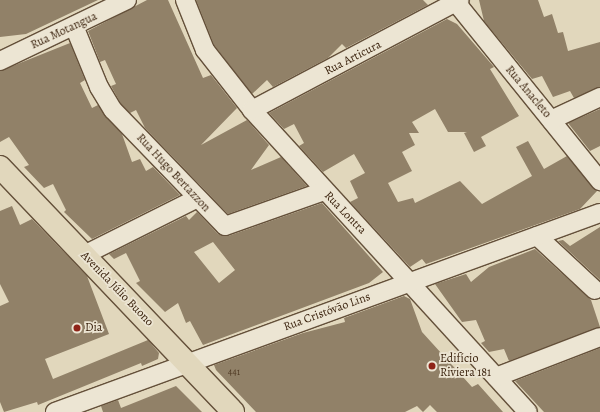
<!DOCTYPE html>
<html>
<head>
<meta charset="utf-8">
<style>
  body { margin:0 }
  #map { position:relative; width:600px; height:412px; overflow:hidden; background:#e1d7bc; font-family:Alegreya,serif }
  div>[style] { position:absolute }
  [style*='--x'] { left:calc(var(--x)*1px); top:calc(var(--y)*1px); width:calc(var(--w)*1px); rotate:calc(var(--a)*1deg) }
  .building>* { inset:0; background:#918168 }
  .roads { filter:drop-shadow(1px 0 #64503a) drop-shadow(-1px 0 #64503a) drop-shadow(0 1px #64503a) drop-shadow(0 -1px #64503a) }
  .minor>* { height:18px; margin:-9px; padding:0 9px; transform-origin:9px; border-radius:9px; background:#ece5d3 }
  .major>* { height:22px; margin:-11px; padding:0 11px; transform-origin:11px; border-radius:11px; background:#e1d7bc }
  .dots>* { width:11px; height:11px; translate:-50% -50%; box-sizing:border-box; border:2px solid #ece5d3; border-radius:50% }
  span { translate:-50% -50%; white-space:nowrap; text-align:center; line-height:1.15; -webkit-text-stroke:3.5px #ece5d3; paint-order:stroke }
  .number-label { font-size:10px; color:#503a24 }
  .number-label span { -webkit-text-stroke-width:0 }
  .street-label { font-size:12px; color:#3b230e }
  .poi-label { font-size:12px; color:#3b230e }
  .left { translate:0 -50%; text-align:left }
</style>
</head>
<body>
<div id="map">
  <div class="building">
    <div style="clip-path:polygon(0 0,98px 0,26px 34px,0 37px)"></div>
    <div style="clip-path:polygon(147px 0,168px 0,203px 78px,211px 75px,237px 108px,201px 145px,247px 120px,269px 145px,251px 170px,281px 157px,307px 186px,228px 214px,145px 128px,136px 110px,130px 113px,121px 104px,111px 86px,116px 84px,105px 60px,100px 62px,88px 31px)"></div>
    <div style="clip-path:polygon(196px 0,423px 0,428px 5px,346px 48px,342px 44px,328px 58px,273px 87px,267px 80px,252px 94px,214px 45px)"></div>
    <div style="clip-path:polygon(479px 0,538px 0,544px 17px,552px 14px,558px 33px,563px 32px,568px 51px,600px 42px,600px 87px,574px 98px,570px 91px,553px 97px,542px 76px,532px 79px,484px 21px)"></div>
    <div style="clip-path:polygon(447px 19px,457px 24px,494px 67px,490px 69px,519px 116px,481px 137px,486px 146px,474px 152px,464px 133px,467px 132px,448px 132px,435px 109px,412px 122px,419px 133px,409px 133px,415px 145px,402px 152px,412px 171px,388px 183px,398px 202px,413px 198px,415px 203px,460px 181px,482px 204px,532px 176px,516px 147px,528px 141px,544px 169px,567px 156px,597px 191px,580px 209px,426px 264px,422px 259px,410px 267px,350px 202px,358px 198px,350px 181px,365px 173px,354px 154px,323px 172px,299px 146px,304px 143px,294px 124px,284px 129px,269px 113px)"></div>
    <div style="clip-path:polygon(70px 43px,85px 80px,80px 83px,92px 108px,98px 105px,122px 134px,132px 162px,140px 159px,146px 171px,153px 167px,180px 195px,92px 239px,64px 212px,66px 210px,53px 184px,44px 188px,24px 167px,29px 165px,9px 137px,0 142px,0 71px)"></div>
    <div style="clip-path:polygon(600px 109px,600px 146px,590px 151px,568px 123px)"></div>
    <div style="clip-path:polygon(evenodd,322px 203px,383px 272px,369px 283px,203px 345px,190px 321px,186px 323px,178px 303px,165px 312px,136px 283px,140px 281px,126px 253px,114px 259px,109px 254px,186px 216px,189px 220px,197px 212px,218px 234px,228px 236px,322px 203px,213px 242px,235px 270px,219px 283px,194px 252px,213px 242px)"></div>
    <div style="clip-path:polygon(12px 206px,20px 225px,32px 219px,87px 276px,109px 334px,45px 359px,53px 379px,148px 340px,159px 353px,158px 359px,142px 366px,141px 363px,38px 405px,37px 402px,4px 412px,0 402px,0 306px,9px 302px,0 284px,0 211px)"></div>
    <div style="clip-path:polygon(600px 227px,600px 280px,558px 241px,563px 240px,570px 246px)"></div>
    <div style="clip-path:polygon(535px 249px,591px 300px,600px 327px,509px 361px,504px 349px,489px 352px,481px 343px,485px 341px,476px 320px,462px 322px,435px 284px,466px 274px,471px 282px,489px 267px)"></div>
    <div style="clip-path:polygon(404px 296px,410px 299px,422px 332px,472px 387px,478px 384px,503px 412px,437px 412px,430px 405px,423px 412px,417px 406px,405px 412px,256px 412px,216px 370px,214px 365px,303px 333px,345px 322px,344px 318px)"></div>
    <div style="clip-path:polygon(600px 348px,600px 412px,544px 412px,515px 381px)"></div>
    <div style="clip-path:polygon(176px 386px,202px 412px,103px 412px,101px 406px,118px 400px,121px 408px)"></div>
  </div>
  <div class="roads">
    <div class="minor">
      <div style="--x:185;--y:0;--w:54;--a:68.2"></div>
      <div style="--x:205;--y:50;--w:76;--a:51.9"></div>
      <div style="--x:252;--y:110;--w:409;--a:47.6"></div>
      <div style="--x:454;--y:0;--w:233;--a:51.1"></div>
      <div style="--x:74;--y:26;--w:66;--a:67.7"></div>
      <div style="--x:99;--y:87;--w:27;--a:59"></div>
      <div style="--x:113;--y:110;--w:161;--a:46"></div>
      <div style="--x:225;--y:226;--w:105;--a:-19.5"></div>
      <div style="--x:0;--y:61;--w:141;--a:-25.7"></div>
      <div style="--x:252;--y:110;--w:235;--a:-27.9"></div>
      <div style="--x:551;--y:120;--w:54;--a:-25.1"></div>
      <div style="--x:537;--y:236;--w:79;--a:43"></div>
      <div style="--x:84;--y:255;--w:125;--a:-26.6"></div>
      <div style="--x:496;--y:377;--w:111;--a:-21"></div>
      <div style="--x:55;--y:412;--w:580;--a:-20.06"></div>
    </div>
    <div class="major">
      <div style="--x:0;--y:167;--w:338;--a:46.4"></div>
    </div>
  </div>
  <div class="dots">
    <div style="left:77px;top:328px;background:#8f2418"></div>
    <div style="left:432px;top:366px;background:#8f2418"></div>
  </div>
  <div class="number-label">
    <span style="left:234px;top:372px">441</span>
  </div>
  <div class="street-label">
    <span style="left:64px;top:31px;rotate:-25deg">Rua Motangua</span>
    <span style="left:353px;top:58px;rotate:-27deg">Rua Articura</span>
    <span style="left:528px;top:92px;rotate:50deg">Rua Anacleto</span>
    <span style="left:173px;top:173px;rotate:47deg">Rua Hugo Bertazzon</span>
    <span style="left:345px;top:213px;rotate:46deg">Rua Lontra</span>
    <span style="left:117px;top:289px;rotate:46deg">Avenida Júlio Buono</span>
    <span style="left:327px;top:312px;rotate:-20deg">Rua Cristóvão Lins</span>
  </div>
  <div class="poi-label">
    <span class="left" style="left:85px;top:328px">Dia</span>
    <span class="left" style="left:440px;top:366px">Edifício<br>Riviera 181</span>
  </div>
</div>
</body>
</html>
